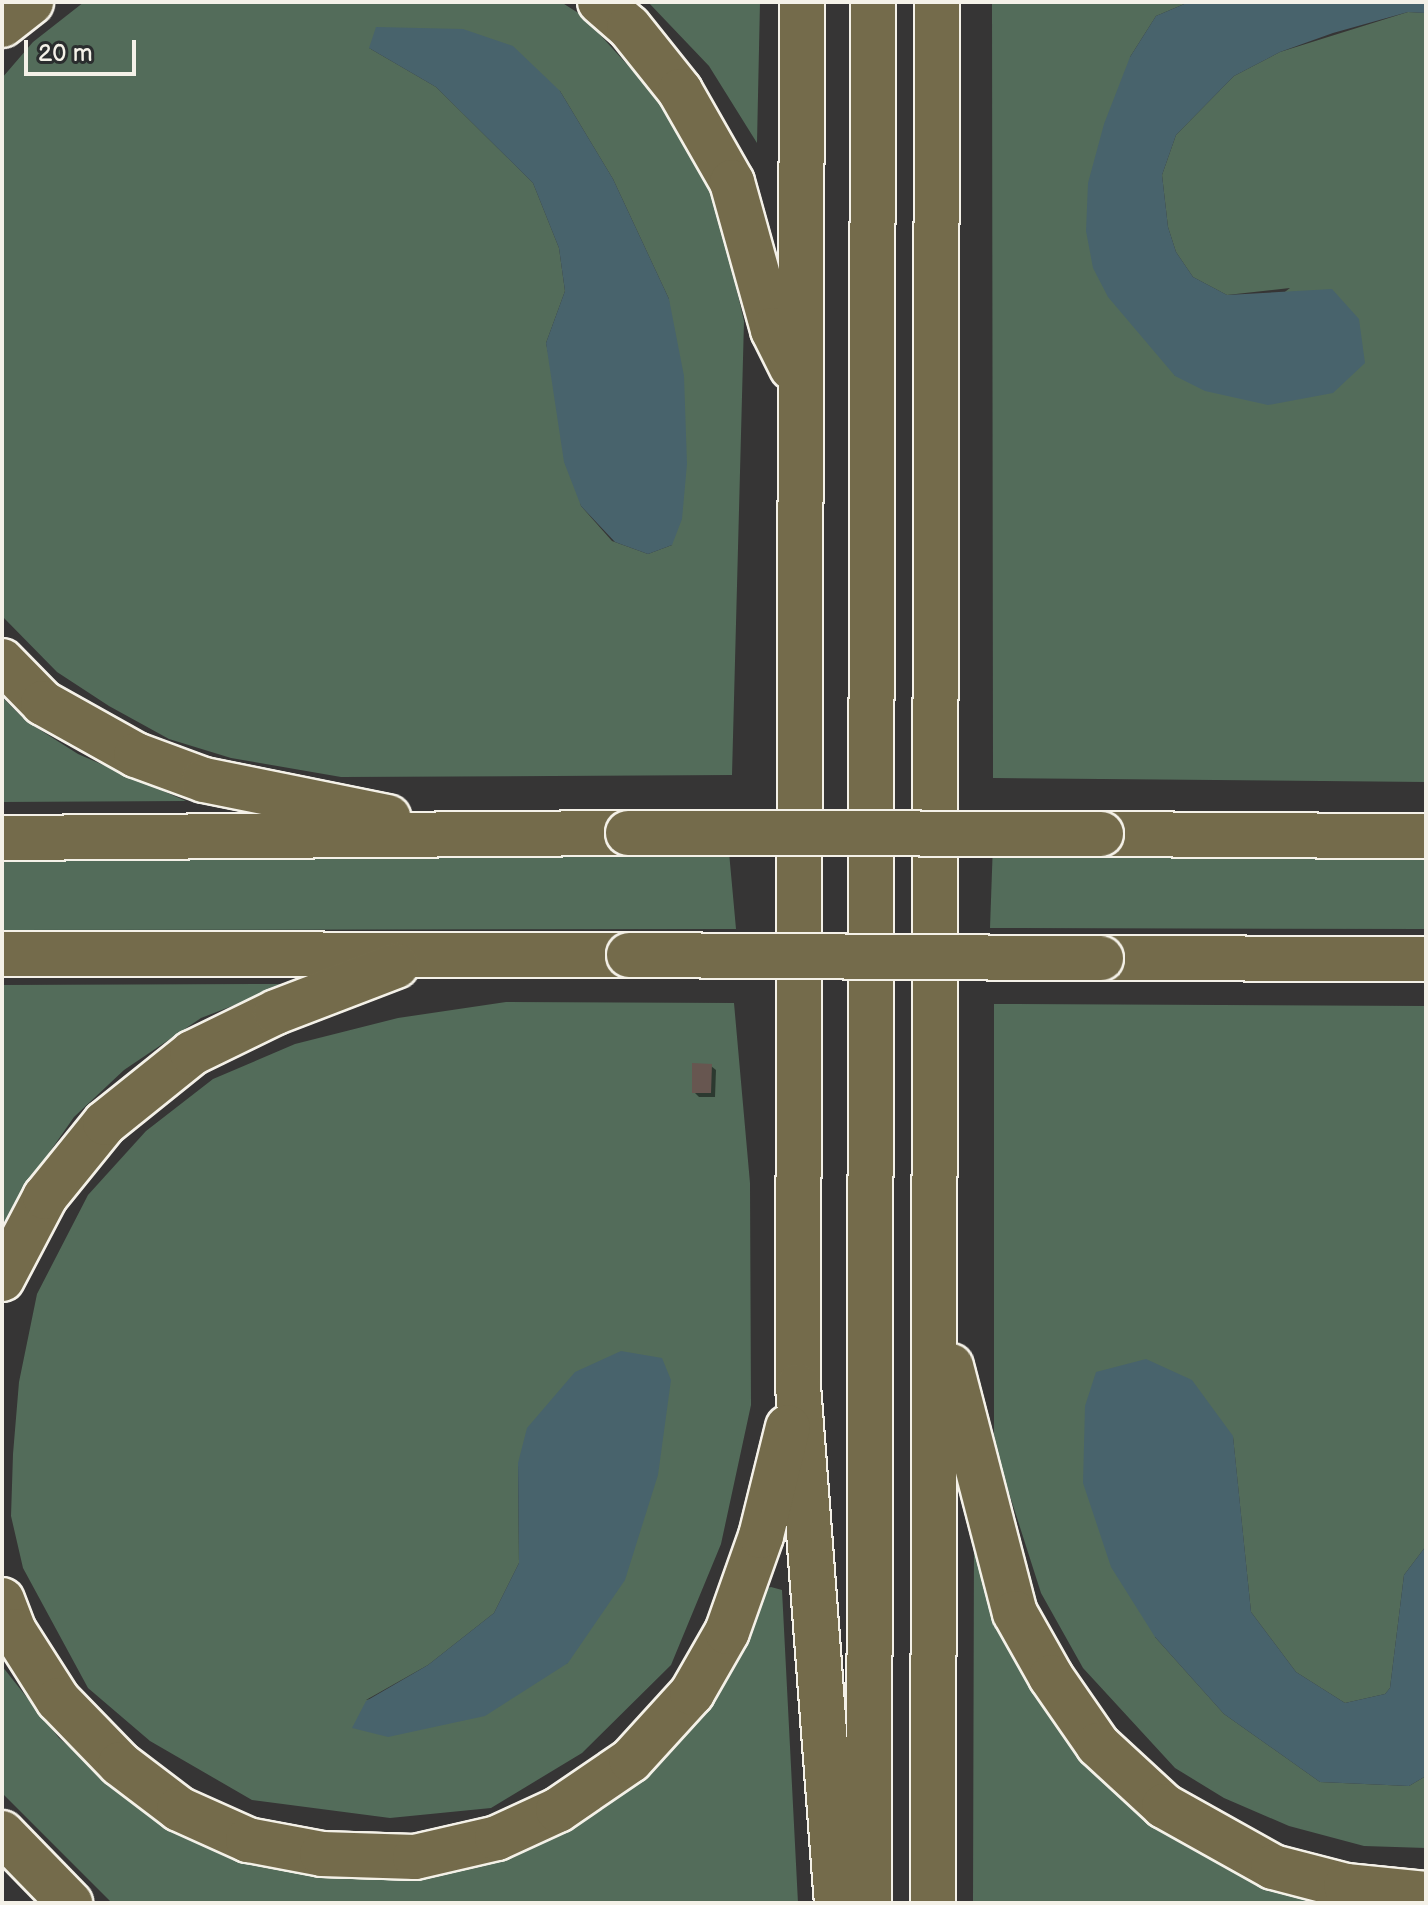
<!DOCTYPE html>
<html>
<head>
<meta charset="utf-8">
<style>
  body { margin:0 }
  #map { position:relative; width:1428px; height:1905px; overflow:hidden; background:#363535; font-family:"Balsamiq Sans",sans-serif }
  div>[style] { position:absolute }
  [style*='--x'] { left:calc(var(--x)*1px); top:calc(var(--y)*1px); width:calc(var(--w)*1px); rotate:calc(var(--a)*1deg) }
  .green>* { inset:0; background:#536c5a }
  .water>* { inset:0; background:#48636c }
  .shadow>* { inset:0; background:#0007 }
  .building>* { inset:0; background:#675650 }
  .roads { filter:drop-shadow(2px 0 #f4f1e8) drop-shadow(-2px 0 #f4f1e8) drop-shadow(0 2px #f4f1e8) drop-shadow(0 -2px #f4f1e8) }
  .highway>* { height:44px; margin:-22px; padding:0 22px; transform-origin:22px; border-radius:22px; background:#746b4b }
  .bridges { filter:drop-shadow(2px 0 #f4f1e8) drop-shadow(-2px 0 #f4f1e8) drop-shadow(0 2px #f4f1e8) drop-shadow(0 -2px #f4f1e8) }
  .highway-bridge>* { height:44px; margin:-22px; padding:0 22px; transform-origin:22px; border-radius:22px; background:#746b4b }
  span { translate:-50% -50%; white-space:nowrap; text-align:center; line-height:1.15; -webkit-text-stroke:8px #2a2d2e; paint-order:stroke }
  .frame { position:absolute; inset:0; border:4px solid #f4f1e8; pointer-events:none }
  .scale { position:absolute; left:24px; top:40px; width:112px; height:36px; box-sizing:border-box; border:4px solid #f4f1e8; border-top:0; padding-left:10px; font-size:24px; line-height:28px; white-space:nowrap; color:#f4f1e8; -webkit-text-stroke:6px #2a2d2e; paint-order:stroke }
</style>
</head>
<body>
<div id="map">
  <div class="green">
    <div style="clip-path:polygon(evenodd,84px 2px,561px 2px,583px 16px,662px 103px,700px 162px,723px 231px,744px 321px,732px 775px,341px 777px,231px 758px,169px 739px,109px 706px,57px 672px,2px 616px,2px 78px,33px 42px,84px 2px,369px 48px,560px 91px,613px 179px,669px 299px,672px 545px,648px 554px,612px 541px,581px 506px,546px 343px,565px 291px,559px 248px,533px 183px,436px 87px,369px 48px)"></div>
    <div style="clip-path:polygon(648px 2px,760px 2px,757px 143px,709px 66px)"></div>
    <div style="clip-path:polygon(992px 2px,1189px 2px,1156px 16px,1130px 57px,1175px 376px,1290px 288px,1227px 295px,1193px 277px,1176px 252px,1168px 227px,1162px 175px,1176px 135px,1234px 76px,1280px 52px,1408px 12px,1426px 13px,1426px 782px,993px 778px)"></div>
    <div style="clip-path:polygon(2px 697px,26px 721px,78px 754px,186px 801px,2px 802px)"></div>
    <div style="clip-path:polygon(728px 841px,736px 929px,2px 930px,2px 848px)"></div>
    <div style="clip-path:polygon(993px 843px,1426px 846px,1426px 929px,990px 928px)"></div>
    <div style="clip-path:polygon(289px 984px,201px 1018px,124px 1070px,74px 1117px,19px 1196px,2px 1235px,2px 985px)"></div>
    <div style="clip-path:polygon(evenodd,506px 1002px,734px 1003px,750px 1183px,751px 1405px,721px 1544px,671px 1665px,582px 1753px,491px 1808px,390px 1818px,252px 1800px,150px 1741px,88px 1688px,23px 1568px,11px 1516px,13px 1454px,19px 1382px,37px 1294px,88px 1195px,146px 1131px,213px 1079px,295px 1044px,398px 1018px,506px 1002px,518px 1463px,568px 1663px,366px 1700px,428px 1665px,494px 1613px,519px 1563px,518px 1463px)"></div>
    <div style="clip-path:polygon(994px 1004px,1426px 1006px,1426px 1546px,1404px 1575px,1390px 1688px,1385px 1694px,1345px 1703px,1296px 1672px,1251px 1612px,1233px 1437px,1155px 1637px,1224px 1714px,1320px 1782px,1409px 1786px,1426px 1776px,1426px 1848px,1364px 1846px,1289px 1826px,1224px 1798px,1175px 1768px,1083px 1668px,1041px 1593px,994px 1446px)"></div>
    <div style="clip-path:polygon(974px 1540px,1060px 1719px,1358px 1903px,973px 1903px)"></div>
    <div style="clip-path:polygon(771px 1587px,782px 1590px,798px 1903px,112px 1903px,2px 1793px,2px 1666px,59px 1738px,135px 1803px,480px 1863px,595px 1811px,642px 1773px,759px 1591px)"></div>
  </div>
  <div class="water">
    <div style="clip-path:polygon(1189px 2px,1426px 2px,1426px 13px,1408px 12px,1333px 33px,1280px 52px,1234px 76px,1176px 135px,1162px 175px,1168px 227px,1176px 252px,1193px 277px,1227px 295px,1332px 289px,1359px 319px,1365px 363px,1333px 393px,1268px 405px,1205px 391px,1175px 376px,1108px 297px,1093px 268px,1086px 231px,1088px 183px,1104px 124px,1130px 57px,1156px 16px)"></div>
    <div style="clip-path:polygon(376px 27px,463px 29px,513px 46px,560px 91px,613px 179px,669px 299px,684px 376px,687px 464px,682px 519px,672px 545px,648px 554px,615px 542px,581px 506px,564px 462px,546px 343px,565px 291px,559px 248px,533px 183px,436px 87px,369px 48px)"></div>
    <div style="clip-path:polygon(621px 1351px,662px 1358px,671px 1380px,658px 1475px,625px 1580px,568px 1663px,485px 1716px,388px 1737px,352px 1728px,366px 1701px,428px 1665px,494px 1613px,519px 1563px,518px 1463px,527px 1428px,575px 1372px)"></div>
    <div style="clip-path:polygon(1146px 1359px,1192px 1380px,1233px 1436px,1251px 1612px,1296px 1672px,1345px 1703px,1385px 1694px,1390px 1688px,1404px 1575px,1426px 1546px,1426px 1776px,1409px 1786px,1320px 1782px,1224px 1714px,1155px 1637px,1111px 1567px,1083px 1483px,1085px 1406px,1096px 1372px)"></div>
  </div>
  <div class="shadow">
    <div style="clip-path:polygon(711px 1066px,716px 1070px,715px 1097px,699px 1097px,694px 1092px)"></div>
  </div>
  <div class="building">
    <div style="clip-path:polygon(692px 1063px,712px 1064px,711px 1093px,692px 1093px)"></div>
  </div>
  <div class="roads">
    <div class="highway">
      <div style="--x:600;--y:2;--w:38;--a:41"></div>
      <div style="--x:629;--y:27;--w:82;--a:51.4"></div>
      <div style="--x:680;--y:91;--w:105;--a:60.3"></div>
      <div style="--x:732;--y:182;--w:154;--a:74.5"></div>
      <div style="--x:773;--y:330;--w:42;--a:63.4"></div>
      <div style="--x:802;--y:2;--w:1384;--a:90.17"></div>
      <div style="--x:798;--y:1386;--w:518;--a:85.69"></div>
      <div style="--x:2;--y:25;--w:37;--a:-38"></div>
      <div style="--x:2;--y:661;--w:59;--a:45.7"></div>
      <div style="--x:43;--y:703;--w:107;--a:29.2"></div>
      <div style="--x:136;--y:755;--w:72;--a:20.2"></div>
      <div style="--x:204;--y:780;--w:188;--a:11.4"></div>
      <div style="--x:1101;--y:834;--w:325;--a:0.4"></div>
      <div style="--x:2;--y:838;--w:626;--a:-0.46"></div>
      <div style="--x:2;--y:954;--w:627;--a:0.09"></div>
      <div style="--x:1101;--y:958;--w:325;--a:0.2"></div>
      <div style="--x:2;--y:1279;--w:93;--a:-62.3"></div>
      <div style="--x:45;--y:1197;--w:95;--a:-51"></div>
      <div style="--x:105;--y:1123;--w:112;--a:-38.8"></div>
      <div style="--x:192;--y:1053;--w:93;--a:-26"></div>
      <div style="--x:276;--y:1012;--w:129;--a:-21"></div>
      <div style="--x:951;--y:1366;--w:255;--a:75.5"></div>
      <div style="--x:1015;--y:1613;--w:73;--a:60.6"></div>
      <div style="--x:1051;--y:1677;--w:83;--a:55.3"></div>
      <div style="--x:1098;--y:1745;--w:90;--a:42.7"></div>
      <div style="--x:1164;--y:1806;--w:125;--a:29.2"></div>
      <div style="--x:1273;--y:1867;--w:75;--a:14.6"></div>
      <div style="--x:1346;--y:1886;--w:80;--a:5.7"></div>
      <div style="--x:2;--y:1600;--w:33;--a:69"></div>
      <div style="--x:14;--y:1631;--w:82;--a:57.5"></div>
      <div style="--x:58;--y:1700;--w:89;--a:45.9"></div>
      <div style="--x:120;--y:1764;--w:74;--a:37.3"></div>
      <div style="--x:179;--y:1809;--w:76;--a:24.2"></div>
      <div style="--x:248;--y:1840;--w:75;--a:10.7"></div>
      <div style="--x:322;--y:1854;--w:93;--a:1.8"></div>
      <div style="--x:415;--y:1857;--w:84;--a:-13"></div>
      <div style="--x:497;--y:1838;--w:67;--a:-24.7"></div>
      <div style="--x:558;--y:1810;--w:88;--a:-34.4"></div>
      <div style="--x:631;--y:1760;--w:91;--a:-47.7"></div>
      <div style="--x:692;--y:1693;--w:70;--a:-60.2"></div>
      <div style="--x:727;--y:1632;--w:102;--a:-70.5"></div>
      <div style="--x:761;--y:1536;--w:112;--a:-76.1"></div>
      <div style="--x:2;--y:1833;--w:98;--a:45.8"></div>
      <div style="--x:869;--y:1903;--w:1901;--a:-89.88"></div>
      <div style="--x:933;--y:1903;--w:1901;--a:-89.88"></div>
    </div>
  </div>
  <div class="bridges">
    <div class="highway-bridge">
      <div style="--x:628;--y:833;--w:473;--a:0.1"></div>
      <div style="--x:629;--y:955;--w:472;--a:0.4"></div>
    </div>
  </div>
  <div class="frame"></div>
  <div class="scale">20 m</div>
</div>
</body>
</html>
